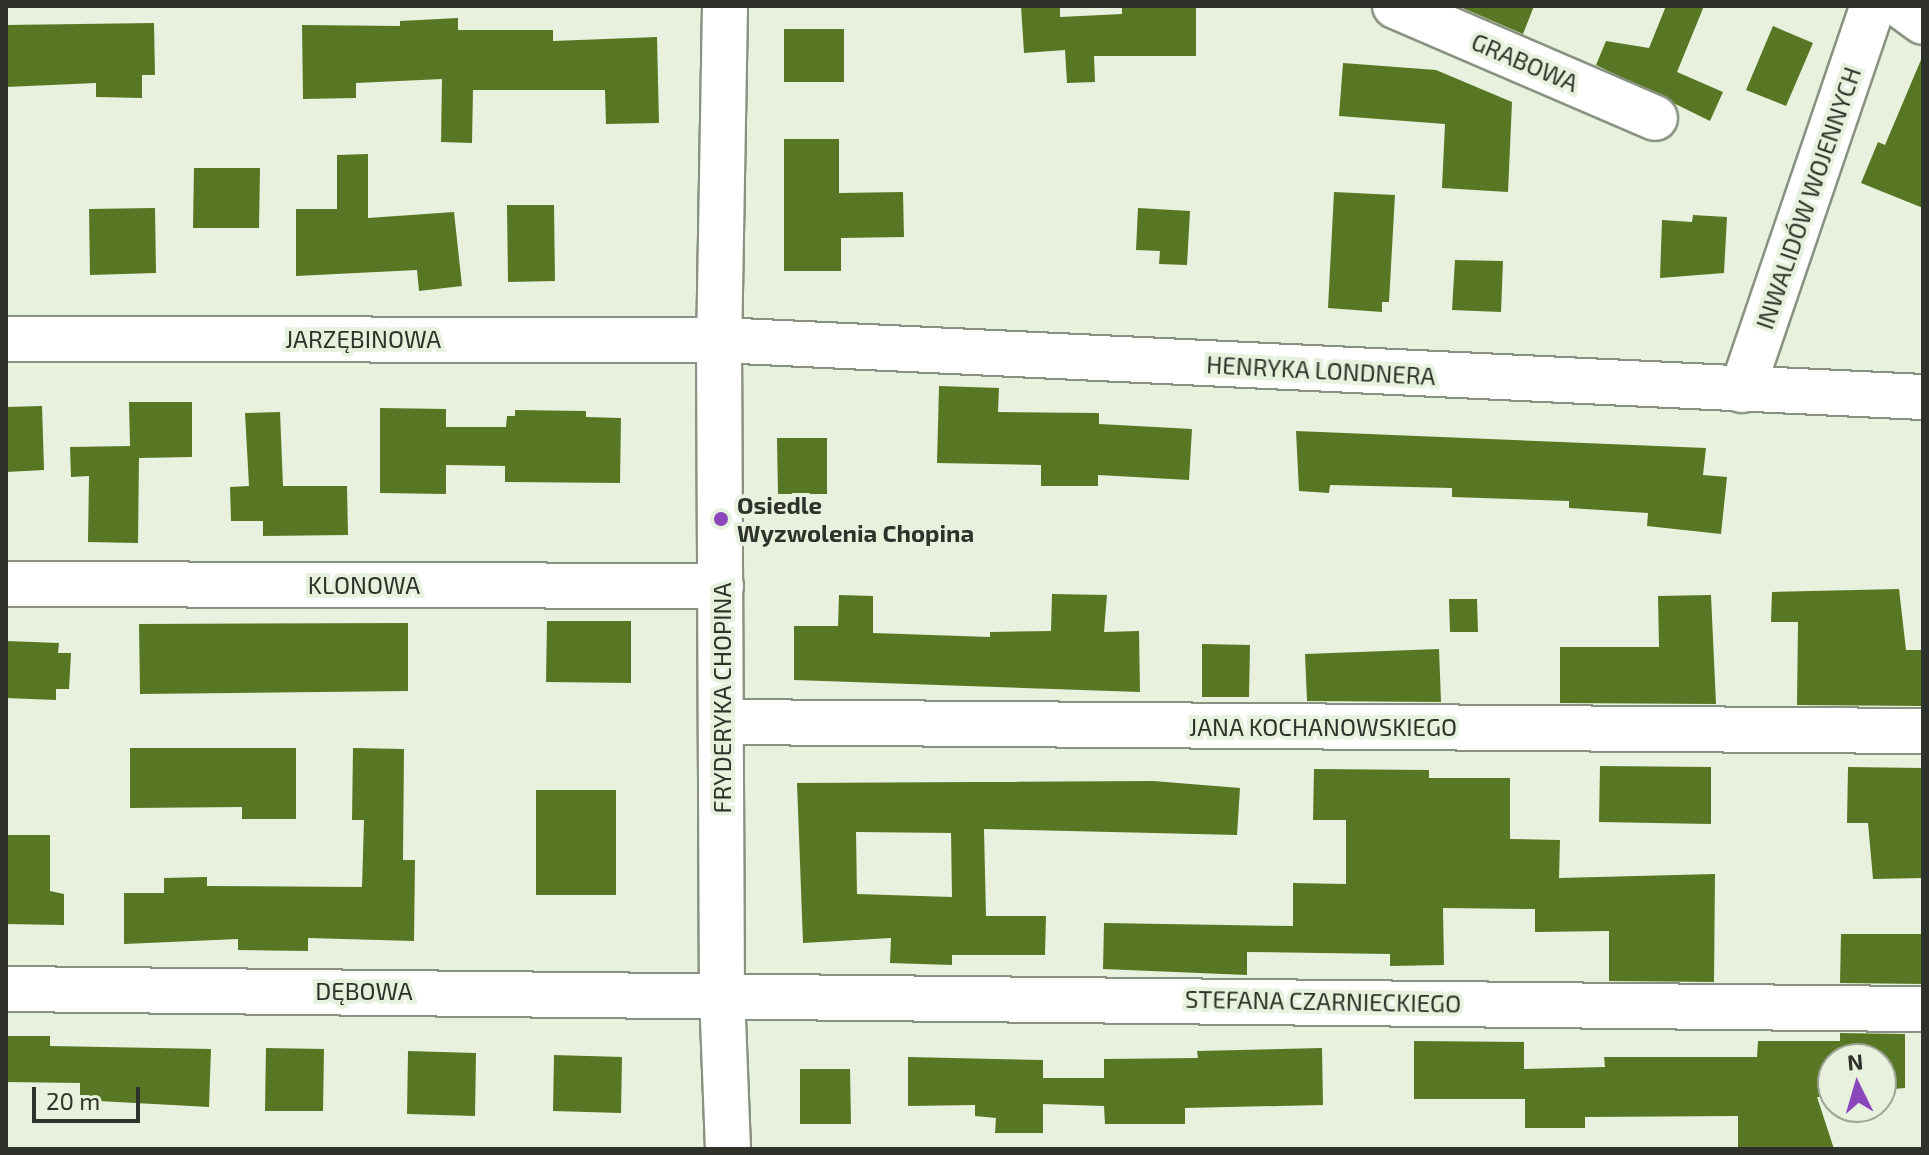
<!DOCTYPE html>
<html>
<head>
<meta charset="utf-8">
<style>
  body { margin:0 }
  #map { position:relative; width:1929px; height:1155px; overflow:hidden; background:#e8f1dd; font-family:"Exo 2",sans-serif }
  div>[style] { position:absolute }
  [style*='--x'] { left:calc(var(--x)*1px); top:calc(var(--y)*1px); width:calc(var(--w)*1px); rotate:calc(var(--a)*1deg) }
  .building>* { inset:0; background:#587724 }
  .roads { filter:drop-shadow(2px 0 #899280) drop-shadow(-2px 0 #899280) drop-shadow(0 2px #899280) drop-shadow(0 -2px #899280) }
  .minor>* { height:44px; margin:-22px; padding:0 22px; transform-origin:22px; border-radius:22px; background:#fff }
  .dots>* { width:22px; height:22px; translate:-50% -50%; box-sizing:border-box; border:4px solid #e8f1dd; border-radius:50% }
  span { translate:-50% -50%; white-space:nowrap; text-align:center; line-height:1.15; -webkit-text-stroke:8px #e8f1dd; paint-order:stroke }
  .street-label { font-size:24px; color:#2e322a }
  .poi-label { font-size:24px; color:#2e322a; font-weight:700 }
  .left { translate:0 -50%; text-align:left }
  .frame { position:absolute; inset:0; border:8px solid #2e322a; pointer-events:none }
  .north { position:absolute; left:1817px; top:1043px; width:80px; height:80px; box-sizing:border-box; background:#e8f1dd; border:2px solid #9ea595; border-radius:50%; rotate:355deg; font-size:22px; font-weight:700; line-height:32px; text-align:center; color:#2e322a }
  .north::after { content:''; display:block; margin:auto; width:28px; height:36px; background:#8947bb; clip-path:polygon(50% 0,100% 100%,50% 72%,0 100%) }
  .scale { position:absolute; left:32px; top:1087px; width:108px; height:36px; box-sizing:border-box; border:4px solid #2e322a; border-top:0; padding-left:10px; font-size:24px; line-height:28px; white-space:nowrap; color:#2e322a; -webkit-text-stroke:6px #e8f1dd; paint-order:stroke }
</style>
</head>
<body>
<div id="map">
  <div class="building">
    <div style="clip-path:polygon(1021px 6px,1060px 6px,1060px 17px,1122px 14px,1122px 6px,1196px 6px,1196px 56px,1094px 56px,1095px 82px,1067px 83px,1065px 50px,1024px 53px)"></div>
    <div style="clip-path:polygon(1458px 6px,1534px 6px,1523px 34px)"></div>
    <div style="clip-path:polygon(1666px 6px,1704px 6px,1677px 72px,1723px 92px,1710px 121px,1596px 65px,1606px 41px,1649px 48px)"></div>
    <div style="clip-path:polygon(458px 18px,458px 30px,553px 30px,553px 41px,657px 37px,659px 123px,606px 124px,605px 90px,473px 90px,472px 143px,441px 142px,442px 79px,356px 83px,356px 98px,303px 99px,302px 25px,400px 26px,400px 21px)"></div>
    <div style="clip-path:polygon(154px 23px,155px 75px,142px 75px,142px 98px,96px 97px,96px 83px,6px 87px,6px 25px)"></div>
    <div style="clip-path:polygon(1773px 26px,1813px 43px,1786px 106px,1746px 90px)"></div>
    <div style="clip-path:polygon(784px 29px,844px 29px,844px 82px,784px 82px)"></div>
    <div style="clip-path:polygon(1923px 55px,1923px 208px,1861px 183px,1878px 142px,1885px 145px)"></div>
    <div style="clip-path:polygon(1343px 63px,1436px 70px,1512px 102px,1508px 192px,1442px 188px,1445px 124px,1339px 116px)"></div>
    <div style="clip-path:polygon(784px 139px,839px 139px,839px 193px,903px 192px,904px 237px,841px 238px,841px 271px,784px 271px)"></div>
    <div style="clip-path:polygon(368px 154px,368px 218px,454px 212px,462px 286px,419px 291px,417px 270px,296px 276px,296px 209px,337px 209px,337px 155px)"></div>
    <div style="clip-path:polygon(194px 168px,260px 168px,259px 228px,193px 228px)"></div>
    <div style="clip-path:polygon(1334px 192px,1395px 195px,1389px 302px,1382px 302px,1382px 312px,1328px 308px)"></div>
    <div style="clip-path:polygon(507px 205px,554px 205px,555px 281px,508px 282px)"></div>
    <div style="clip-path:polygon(155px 208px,156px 273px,90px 275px,89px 209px)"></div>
    <div style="clip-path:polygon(1138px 208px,1190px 211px,1187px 265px,1159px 264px,1160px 251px,1136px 250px)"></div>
    <div style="clip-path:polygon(1693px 215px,1727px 217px,1724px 273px,1660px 278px,1662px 220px,1692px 222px)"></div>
    <div style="clip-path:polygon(1455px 260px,1503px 261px,1501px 312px,1452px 310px)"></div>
    <div style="clip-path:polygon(939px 386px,999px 388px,998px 412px,1099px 413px,1099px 424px,1192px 429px,1189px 480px,1098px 475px,1098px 486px,1041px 486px,1041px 465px,937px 463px)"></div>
    <div style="clip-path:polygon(129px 402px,192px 402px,192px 457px,139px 458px,138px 543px,88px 542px,89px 476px,71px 477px,70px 447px,130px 446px)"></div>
    <div style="clip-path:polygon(42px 406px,44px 470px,6px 472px,6px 407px)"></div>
    <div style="clip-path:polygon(380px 408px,446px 409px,446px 427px,506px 427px,507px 416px,515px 416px,515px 410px,586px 411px,586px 417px,621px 418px,620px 483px,505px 482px,505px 466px,446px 465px,446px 494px,380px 493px)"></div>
    <div style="clip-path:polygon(280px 412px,283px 486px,347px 486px,348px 535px,263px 536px,263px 521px,231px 521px,230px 487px,249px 486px,245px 413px)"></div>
    <div style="clip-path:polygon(1296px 431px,1706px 448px,1703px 475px,1727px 477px,1721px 534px,1647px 526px,1648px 513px,1569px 508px,1569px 501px,1452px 497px,1452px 488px,1330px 485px,1329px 493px,1299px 491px)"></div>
    <div style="clip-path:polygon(777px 438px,827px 438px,827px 494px,778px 494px)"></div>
    <div style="clip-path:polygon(1899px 589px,1906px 650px,1923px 650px,1923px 706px,1797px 705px,1798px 622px,1771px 622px,1772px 592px)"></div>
    <div style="clip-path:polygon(1052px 594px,1107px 595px,1104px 632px,1139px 631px,1140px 692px,794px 680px,794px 626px,838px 626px,839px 595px,873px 596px,873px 633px,990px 637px,990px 632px,1051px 631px)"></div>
    <div style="clip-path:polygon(1711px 595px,1716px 704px,1560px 703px,1560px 647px,1659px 647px,1658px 596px)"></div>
    <div style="clip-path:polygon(1449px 599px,1477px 599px,1478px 632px,1450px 632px)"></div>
    <div style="clip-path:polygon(547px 621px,631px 621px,631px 683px,546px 682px)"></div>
    <div style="clip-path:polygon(408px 623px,408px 691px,140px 694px,139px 624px)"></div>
    <div style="clip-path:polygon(6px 641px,59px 643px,58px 653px,71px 653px,69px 689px,56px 689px,56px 700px,6px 698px)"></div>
    <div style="clip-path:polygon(1202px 644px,1250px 645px,1249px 697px,1202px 697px)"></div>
    <div style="clip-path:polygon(1439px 649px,1441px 702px,1307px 701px,1305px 654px)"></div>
    <div style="clip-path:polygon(130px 748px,296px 748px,296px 819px,242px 819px,242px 807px,130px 808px)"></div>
    <div style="clip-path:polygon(353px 748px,404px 749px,403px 860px,415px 860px,414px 941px,308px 938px,308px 951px,238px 950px,238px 939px,124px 944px,124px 893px,164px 893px,164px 878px,207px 877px,207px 886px,362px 887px,364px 820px,352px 820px)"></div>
    <div style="clip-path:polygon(1600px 766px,1711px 767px,1711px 824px,1599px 822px)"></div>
    <div style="clip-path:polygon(1848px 767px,1923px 768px,1923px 878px,1873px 879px,1868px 823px,1847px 823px)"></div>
    <div style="clip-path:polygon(1314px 769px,1429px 770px,1429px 778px,1510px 778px,1510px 839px,1560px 840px,1559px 878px,1715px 874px,1714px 982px,1609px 981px,1609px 931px,1535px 932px,1535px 909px,1443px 908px,1444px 965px,1390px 966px,1390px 954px,1247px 952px,1247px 975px,1103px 969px,1104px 923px,1293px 926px,1293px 883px,1346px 884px,1346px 820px,1313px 820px)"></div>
    <div style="clip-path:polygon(evenodd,1153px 781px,1240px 788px,1237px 835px,984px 829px,986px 916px,1046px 916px,1045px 955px,952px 955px,952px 965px,890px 963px,891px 938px,803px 943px,797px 783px,1153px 781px,856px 832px,951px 833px,952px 897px,857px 894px,856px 832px)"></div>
    <div style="clip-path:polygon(536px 790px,616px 790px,616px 895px,536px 895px)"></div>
    <div style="clip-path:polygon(6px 835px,50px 835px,50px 891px,64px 894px,64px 925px,6px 924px)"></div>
    <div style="clip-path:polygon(1841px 934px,1923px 934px,1923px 984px,1840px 983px)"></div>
    <div style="clip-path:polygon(1840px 1033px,1905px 1034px,1905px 1088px,1881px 1090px,1881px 1059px,1833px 1059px,1833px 1097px,1817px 1097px,1834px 1149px,1738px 1149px,1738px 1116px,1585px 1117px,1585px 1128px,1525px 1128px,1525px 1099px,1414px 1099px,1414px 1041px,1524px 1042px,1524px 1069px,1605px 1067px,1604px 1057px,1757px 1057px,1758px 1041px,1840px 1041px)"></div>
    <div style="clip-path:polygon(6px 1036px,50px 1036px,50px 1046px,211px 1049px,209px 1107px,80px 1100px,80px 1083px,6px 1082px)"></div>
    <div style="clip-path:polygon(266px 1048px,324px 1049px,323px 1111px,265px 1111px)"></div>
    <div style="clip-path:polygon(1322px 1048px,1323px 1105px,1185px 1108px,1185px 1124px,1105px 1124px,1104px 1106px,1043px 1104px,1043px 1133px,995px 1133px,996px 1118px,975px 1116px,975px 1105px,908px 1106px,908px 1057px,1043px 1060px,1043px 1078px,1104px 1078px,1104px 1059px,1198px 1058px,1197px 1051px)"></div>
    <div style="clip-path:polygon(408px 1051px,476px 1053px,475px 1116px,407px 1114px)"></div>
    <div style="clip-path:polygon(554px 1055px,622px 1057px,621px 1113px,553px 1111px)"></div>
    <div style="clip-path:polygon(800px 1069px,850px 1069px,851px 1124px,800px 1124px)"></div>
  </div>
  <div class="roads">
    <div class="minor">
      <div style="--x:725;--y:6;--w:334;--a:91"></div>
      <div style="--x:719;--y:340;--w:653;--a:89.74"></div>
      <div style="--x:722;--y:993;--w:156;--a:87.8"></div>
      <div style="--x:1395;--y:6;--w:283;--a:23.3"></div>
      <div style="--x:1901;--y:6;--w:27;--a:36"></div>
      <div style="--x:6;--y:339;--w:713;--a:0.08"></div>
      <div style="--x:719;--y:340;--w:1205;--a:2.71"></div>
      <div style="--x:1742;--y:390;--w:406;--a:-71.2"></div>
      <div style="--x:6;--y:584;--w:715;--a:0.16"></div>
      <div style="--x:723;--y:722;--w:1200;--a:0.43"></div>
      <div style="--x:6;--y:989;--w:1917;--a:0.6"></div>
    </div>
  </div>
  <div class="dots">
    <div style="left:721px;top:519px;background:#8947bb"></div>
  </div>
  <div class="street-label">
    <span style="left:1525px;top:62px;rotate:23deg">GRABOWA</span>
    <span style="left:1808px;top:198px;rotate:-71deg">INWALIDÓW WOJENNYCH</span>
    <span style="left:363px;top:339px">JARZĘBINOWA</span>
    <span style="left:1321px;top:370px;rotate:3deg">HENRYKA LONDNERA</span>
    <span style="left:364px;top:585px">KLONOWA</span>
    <span style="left:722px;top:698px;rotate:-90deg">FRYDERYKA CHOPINA</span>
    <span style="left:1323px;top:727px">JANA KOCHANOWSKIEGO</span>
    <span style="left:364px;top:991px">DĘBOWA</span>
    <span style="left:1323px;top:1001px;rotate:1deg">STEFANA CZARNIECKIEGO</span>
  </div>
  <div class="poi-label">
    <span class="left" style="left:737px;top:519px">Osiedle<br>Wyzwolenia Chopina</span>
  </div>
  <div class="frame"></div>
  <div class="north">N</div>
  <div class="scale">20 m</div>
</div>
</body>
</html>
